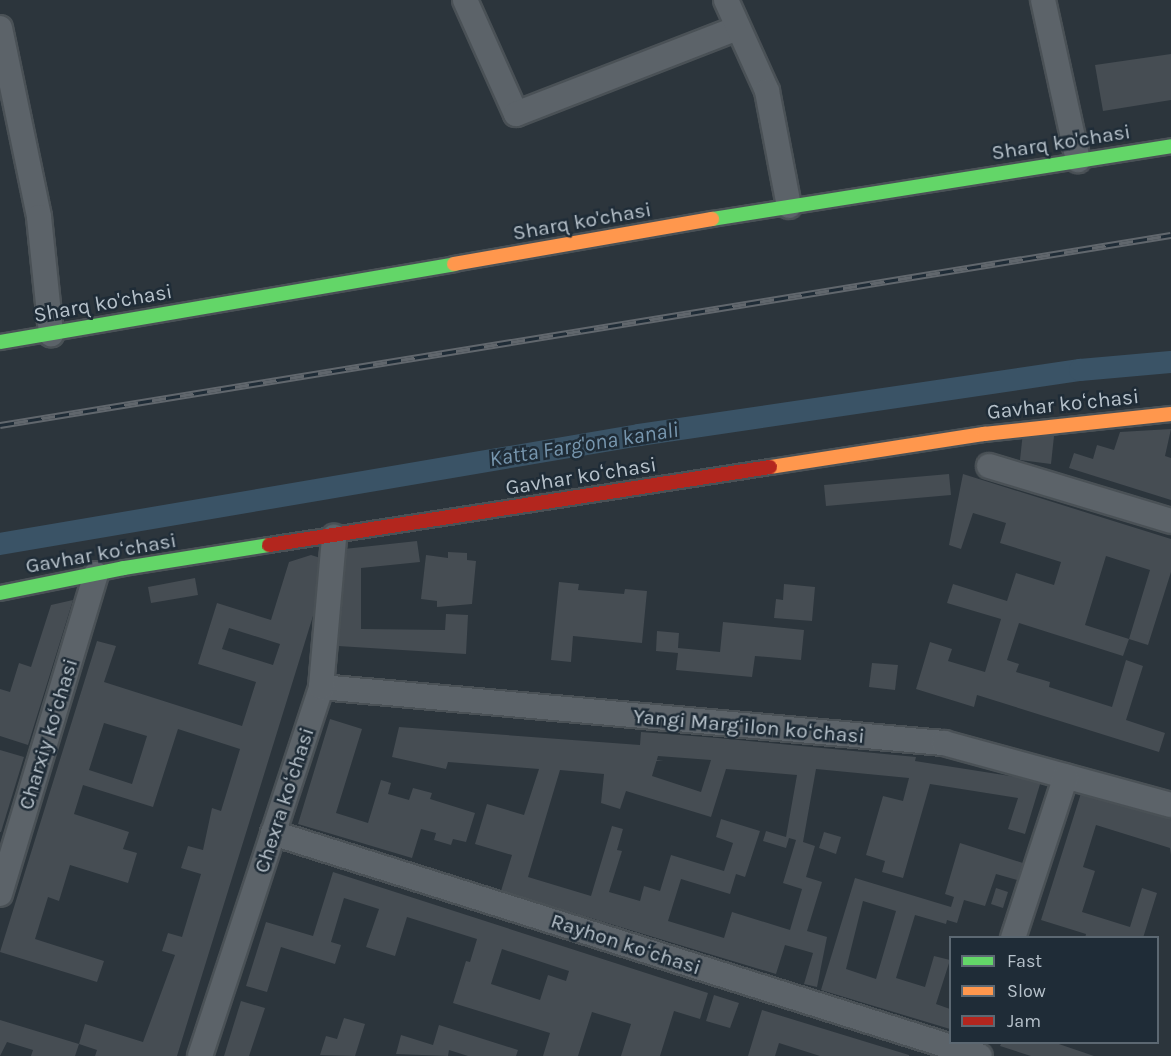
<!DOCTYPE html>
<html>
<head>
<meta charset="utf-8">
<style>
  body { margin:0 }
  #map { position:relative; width:1171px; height:1056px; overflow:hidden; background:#2c353c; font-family:Karla,sans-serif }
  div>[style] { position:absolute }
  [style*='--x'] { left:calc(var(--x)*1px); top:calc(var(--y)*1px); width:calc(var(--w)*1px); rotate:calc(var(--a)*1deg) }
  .canal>* { height:22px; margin:-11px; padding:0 11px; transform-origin:11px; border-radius:11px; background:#3a5366 }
  .building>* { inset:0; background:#464d53 }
  .roads { filter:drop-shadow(2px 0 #4a5156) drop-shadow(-2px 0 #4a5156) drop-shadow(0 2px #4a5156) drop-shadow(0 -2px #4a5156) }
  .street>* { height:24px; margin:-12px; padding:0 12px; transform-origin:12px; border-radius:12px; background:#5c6369 }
  .fast>* { height:14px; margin:-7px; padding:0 7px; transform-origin:7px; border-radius:7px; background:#63d668 }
  .slow>* { height:14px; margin:-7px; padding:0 7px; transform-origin:7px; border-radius:7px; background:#ff974d }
  .jam>* { height:14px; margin:-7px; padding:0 7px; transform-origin:7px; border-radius:7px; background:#b3261e }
  .rail>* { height:7px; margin-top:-3.5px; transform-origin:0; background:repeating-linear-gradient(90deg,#1f2c37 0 14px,#61676d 0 28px); box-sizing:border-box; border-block:2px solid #61676d }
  span { translate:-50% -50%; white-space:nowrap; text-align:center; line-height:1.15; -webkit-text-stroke:5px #1f2c37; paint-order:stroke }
  .street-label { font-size:21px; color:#b7c2cb }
  .water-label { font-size:22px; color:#7796ae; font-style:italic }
  .legend { position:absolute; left:949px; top:936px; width:210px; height:108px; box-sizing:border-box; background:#1f2c37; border:2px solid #5c6872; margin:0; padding:8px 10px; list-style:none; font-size:18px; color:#b7c2cb }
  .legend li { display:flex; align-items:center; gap:12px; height:30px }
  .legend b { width:30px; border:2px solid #5c6872 }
</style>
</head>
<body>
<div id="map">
  <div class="canal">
    <div style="--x:0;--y:544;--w:648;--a:-9.68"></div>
    <div style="--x:639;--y:435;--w:446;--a:-8.4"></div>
    <div style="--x:1080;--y:370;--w:91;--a:-5"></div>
  </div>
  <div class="building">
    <div style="clip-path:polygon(1171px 54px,1171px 100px,1103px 111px,1095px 65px)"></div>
    <div style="clip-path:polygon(1171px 429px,1165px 456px,1171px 458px,1171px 500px,1069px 468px,1074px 453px,1093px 459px,1097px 445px,1114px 450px,1120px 432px)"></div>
    <div style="clip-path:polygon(1023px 432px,1054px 436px,1051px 464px,1020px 460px)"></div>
    <div style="clip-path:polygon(949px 474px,951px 495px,826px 506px,824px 485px)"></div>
    <div style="clip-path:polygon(evenodd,963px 474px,1171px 539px,1171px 572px,1148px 645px,1129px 639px,1123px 656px,1019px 623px,1007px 660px,1019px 664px,1016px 672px,1050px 682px,1049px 687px,1112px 707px,1126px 660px,1143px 666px,1126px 720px,1165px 733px,1159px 752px,977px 695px,974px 707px,916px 689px,930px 642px,952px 649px,948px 661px,985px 672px,1001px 619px,947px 603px,953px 584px,1007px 601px,1016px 573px,1054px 585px,1061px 562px,1000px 543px,1006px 523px,973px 513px,961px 549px,949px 545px,963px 474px,1106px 556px,1150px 570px,1129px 639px,1085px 625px,1106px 556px)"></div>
    <div style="clip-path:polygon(417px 541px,420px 562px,361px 568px,361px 629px,445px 630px,446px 614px,468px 615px,466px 654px,338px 646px,344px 549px)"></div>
    <div style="clip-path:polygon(448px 552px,467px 553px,467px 560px,476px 561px,472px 604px,437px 607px,437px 601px,421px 599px,426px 555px,448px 558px)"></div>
    <div style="clip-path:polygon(evenodd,311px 555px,330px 561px,177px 1056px,95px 1056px,97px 1050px,79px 1044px,85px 1024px,143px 1042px,175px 955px,162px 951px,168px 933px,182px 937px,201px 874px,181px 868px,188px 846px,203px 850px,212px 808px,221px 811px,240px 749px,178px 729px,153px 807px,83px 785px,74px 814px,129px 832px,123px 849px,137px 853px,128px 883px,70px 865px,59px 901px,48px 897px,35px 939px,104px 961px,97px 982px,0 952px,97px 641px,116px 646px,104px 682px,242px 726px,256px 682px,198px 664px,217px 603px,271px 620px,289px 562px,311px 555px,229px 628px,280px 644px,273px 665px,222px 649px,229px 628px,311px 555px,104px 723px,147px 736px,132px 784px,89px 770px,104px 723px)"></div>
    <div style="clip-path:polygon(195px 578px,198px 595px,151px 603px,148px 587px)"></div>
    <div style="clip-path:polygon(559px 582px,579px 584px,578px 590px,624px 594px,625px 589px,647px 591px,642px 643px,573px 636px,571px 662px,551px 660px)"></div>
    <div style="clip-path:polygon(784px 584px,815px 587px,812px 621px,774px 618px,776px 599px,783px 600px)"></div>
    <div style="clip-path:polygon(73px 600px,28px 745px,0 736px,0 689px,10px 692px,19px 663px,31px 667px,51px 605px)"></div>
    <div style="clip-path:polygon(723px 622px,804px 630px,801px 660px,755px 656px,752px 677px,676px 670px,678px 653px,656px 651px,657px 631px,679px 633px,678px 648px,720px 652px)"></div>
    <div style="clip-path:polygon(872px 663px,898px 665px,895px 690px,869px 687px)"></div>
    <div style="clip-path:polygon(330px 719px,362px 729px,336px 813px,368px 823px,381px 780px,391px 783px,388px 794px,409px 800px,413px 788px,432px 793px,430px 799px,475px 813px,466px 842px,453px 839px,451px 845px,434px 840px,436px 833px,421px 829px,412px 858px,298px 824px)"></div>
    <div style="clip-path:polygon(evenodd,399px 727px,640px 745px,641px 732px,718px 738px,916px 757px,915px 761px,1041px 781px,1025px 834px,1008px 829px,1018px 798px,930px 784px,903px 878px,882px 872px,885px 861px,866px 855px,883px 796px,903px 801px,909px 778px,816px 769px,803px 842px,815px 846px,806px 877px,822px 882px,807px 931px,827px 937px,817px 987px,804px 984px,813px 953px,785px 945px,776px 974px,501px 891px,512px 855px,475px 844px,487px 804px,524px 815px,539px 769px,448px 762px,446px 769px,392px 757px,399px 727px,658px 756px,711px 760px,701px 792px,652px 776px,658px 756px,399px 727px,726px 769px,797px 775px,786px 837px,766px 831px,763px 841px,786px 848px,789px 838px,796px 840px,783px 883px,802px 889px,790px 930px,732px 912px,724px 938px,668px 921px,681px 879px,730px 894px,736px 874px,745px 877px,760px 831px,721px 819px,716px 837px,733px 843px,724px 871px,671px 855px,660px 891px,644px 886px,640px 901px,609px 892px,622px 851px,617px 850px,623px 829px,612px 826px,591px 896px,528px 877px,560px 770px,604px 774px,601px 803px,620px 809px,626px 791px,711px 817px,726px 769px)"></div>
    <div style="clip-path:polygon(0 750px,24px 757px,1px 832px,0 832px)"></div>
    <div style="clip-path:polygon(1082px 790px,1171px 817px,1171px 855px,1170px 848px,1096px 825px,1083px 867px,1095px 871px,1082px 912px,1130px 927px,1142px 888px,1157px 893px,1143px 938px,1085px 938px,1086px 934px,1041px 920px)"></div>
    <div style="clip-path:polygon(824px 832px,841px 837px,836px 854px,819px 848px)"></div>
    <div style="clip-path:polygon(evenodd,960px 843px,1026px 864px,1021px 881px,996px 874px,985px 906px,964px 900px,957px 923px,947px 920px,946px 924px,915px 915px,896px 978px,925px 987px,934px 956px,950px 960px,936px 1004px,950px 1009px,950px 1029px,821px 990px,855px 878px,951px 907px,954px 897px,945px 894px,960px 843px,863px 901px,896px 911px,876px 979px,846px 969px,863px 901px)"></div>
    <div style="clip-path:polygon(evenodd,333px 872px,708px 993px,700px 1019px,674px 1011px,660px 1056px,621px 1056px,631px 1024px,592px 1012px,578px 1056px,543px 1056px,550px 1033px,453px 1003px,466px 961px,470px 962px,477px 939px,407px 917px,395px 956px,366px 947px,379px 909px,344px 898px,331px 942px,341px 945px,335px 964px,281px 947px,267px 992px,246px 986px,266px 922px,313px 936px,333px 872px,502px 949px,569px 971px,566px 981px,548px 975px,540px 1000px,491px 984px,502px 949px)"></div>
    <div style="clip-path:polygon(996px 888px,1008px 892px,1003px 908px,991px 904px)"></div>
    <div style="clip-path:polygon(714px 995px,739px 1003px,730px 1028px,706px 1021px)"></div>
    <div style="clip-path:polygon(241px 1001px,265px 1008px,249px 1056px,224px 1056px)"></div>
    <div style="clip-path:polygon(762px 1010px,909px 1055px,909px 1056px,820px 1056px,779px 1043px,775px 1056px,748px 1056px)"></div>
    <div style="clip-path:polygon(344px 1018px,365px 1024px,355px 1056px,320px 1055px,326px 1036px,337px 1039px)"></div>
    <div style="clip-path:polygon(0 1020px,79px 1044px,75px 1056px,31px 1056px,33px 1050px,7px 1042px,0 1056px)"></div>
    <div style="clip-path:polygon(439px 1025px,518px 1050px,516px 1056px,468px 1056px,449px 1050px,448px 1056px,396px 1054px,401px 1035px,433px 1045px)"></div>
    <div style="clip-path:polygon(1002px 1042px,1053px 1042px,1094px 1056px,1031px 1056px,1000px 1046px)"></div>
  </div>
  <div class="roads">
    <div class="street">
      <div style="--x:465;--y:0;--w:125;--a:65.9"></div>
      <div style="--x:516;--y:114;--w:238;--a:-21.2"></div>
      <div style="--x:726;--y:0;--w:100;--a:65.7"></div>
      <div style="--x:767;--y:91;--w:117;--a:79.2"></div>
      <div style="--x:1043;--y:0;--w:164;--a:77.7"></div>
      <div style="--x:0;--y:28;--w:193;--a:78.3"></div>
      <div style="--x:39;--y:217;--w:118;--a:84.1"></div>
      <div style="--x:989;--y:466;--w:190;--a:16.8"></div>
      <div style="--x:321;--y:687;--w:626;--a:5.14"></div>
      <div style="--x:944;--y:743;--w:235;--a:15.3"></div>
      <div style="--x:273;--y:833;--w:741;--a:17.51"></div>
      <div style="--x:0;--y:894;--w:334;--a:-73.3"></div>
      <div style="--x:1013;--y:938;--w:170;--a:-71.9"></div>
      <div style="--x:200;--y:1056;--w:388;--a:-71.8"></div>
      <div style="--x:321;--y:687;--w:151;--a:-85"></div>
    </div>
    <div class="fast">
      <div style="--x:712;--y:219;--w:465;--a:-9"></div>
      <div style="--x:0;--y:342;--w:461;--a:-9.7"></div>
      <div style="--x:0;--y:593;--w:126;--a:-11.4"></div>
      <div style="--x:124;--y:568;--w:147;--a:-9"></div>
    </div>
    <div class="slow">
      <div style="--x:454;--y:264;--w:262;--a:-9.9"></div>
      <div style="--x:770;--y:467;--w:217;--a:-8.8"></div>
      <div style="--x:984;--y:434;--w:188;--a:-6.1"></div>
    </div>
    <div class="jam">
      <div style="--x:269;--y:545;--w:507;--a:-8.85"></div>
    </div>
  </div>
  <div class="rail">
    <div style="--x:0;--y:425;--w:1186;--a:-9.22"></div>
  </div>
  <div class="street-label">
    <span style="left:1061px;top:142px;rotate:-9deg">Sharq ko'chasi</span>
    <span style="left:582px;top:221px;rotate:-10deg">Sharq ko'chasi</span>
    <span style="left:103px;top:303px;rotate:-10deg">Sharq ko'chasi</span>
    <span style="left:1063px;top:404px;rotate:-6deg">Gavhar koʻchasi</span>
    <span style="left:581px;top:476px;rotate:-9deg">Gavhar koʻchasi</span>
    <span style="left:101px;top:553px;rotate:-10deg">Gavhar koʻchasi</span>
    <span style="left:749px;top:726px;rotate:5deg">Yangi Margʻilon koʻchasi</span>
    <span style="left:48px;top:734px;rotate:-73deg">Charxiy koʻchasi</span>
    <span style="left:284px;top:800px;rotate:-72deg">Chexra koʻchasi</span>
    <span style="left:626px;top:944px;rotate:18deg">Rayhon koʻchasi</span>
  </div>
  <div class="water-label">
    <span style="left:584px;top:445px;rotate:-9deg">Katta Farg'ona kanali</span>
  </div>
  <ul class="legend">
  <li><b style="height:8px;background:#63d668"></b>Fast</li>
  <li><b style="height:8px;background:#ff974d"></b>Slow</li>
  <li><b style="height:8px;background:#b3261e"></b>Jam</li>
  </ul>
</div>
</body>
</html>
